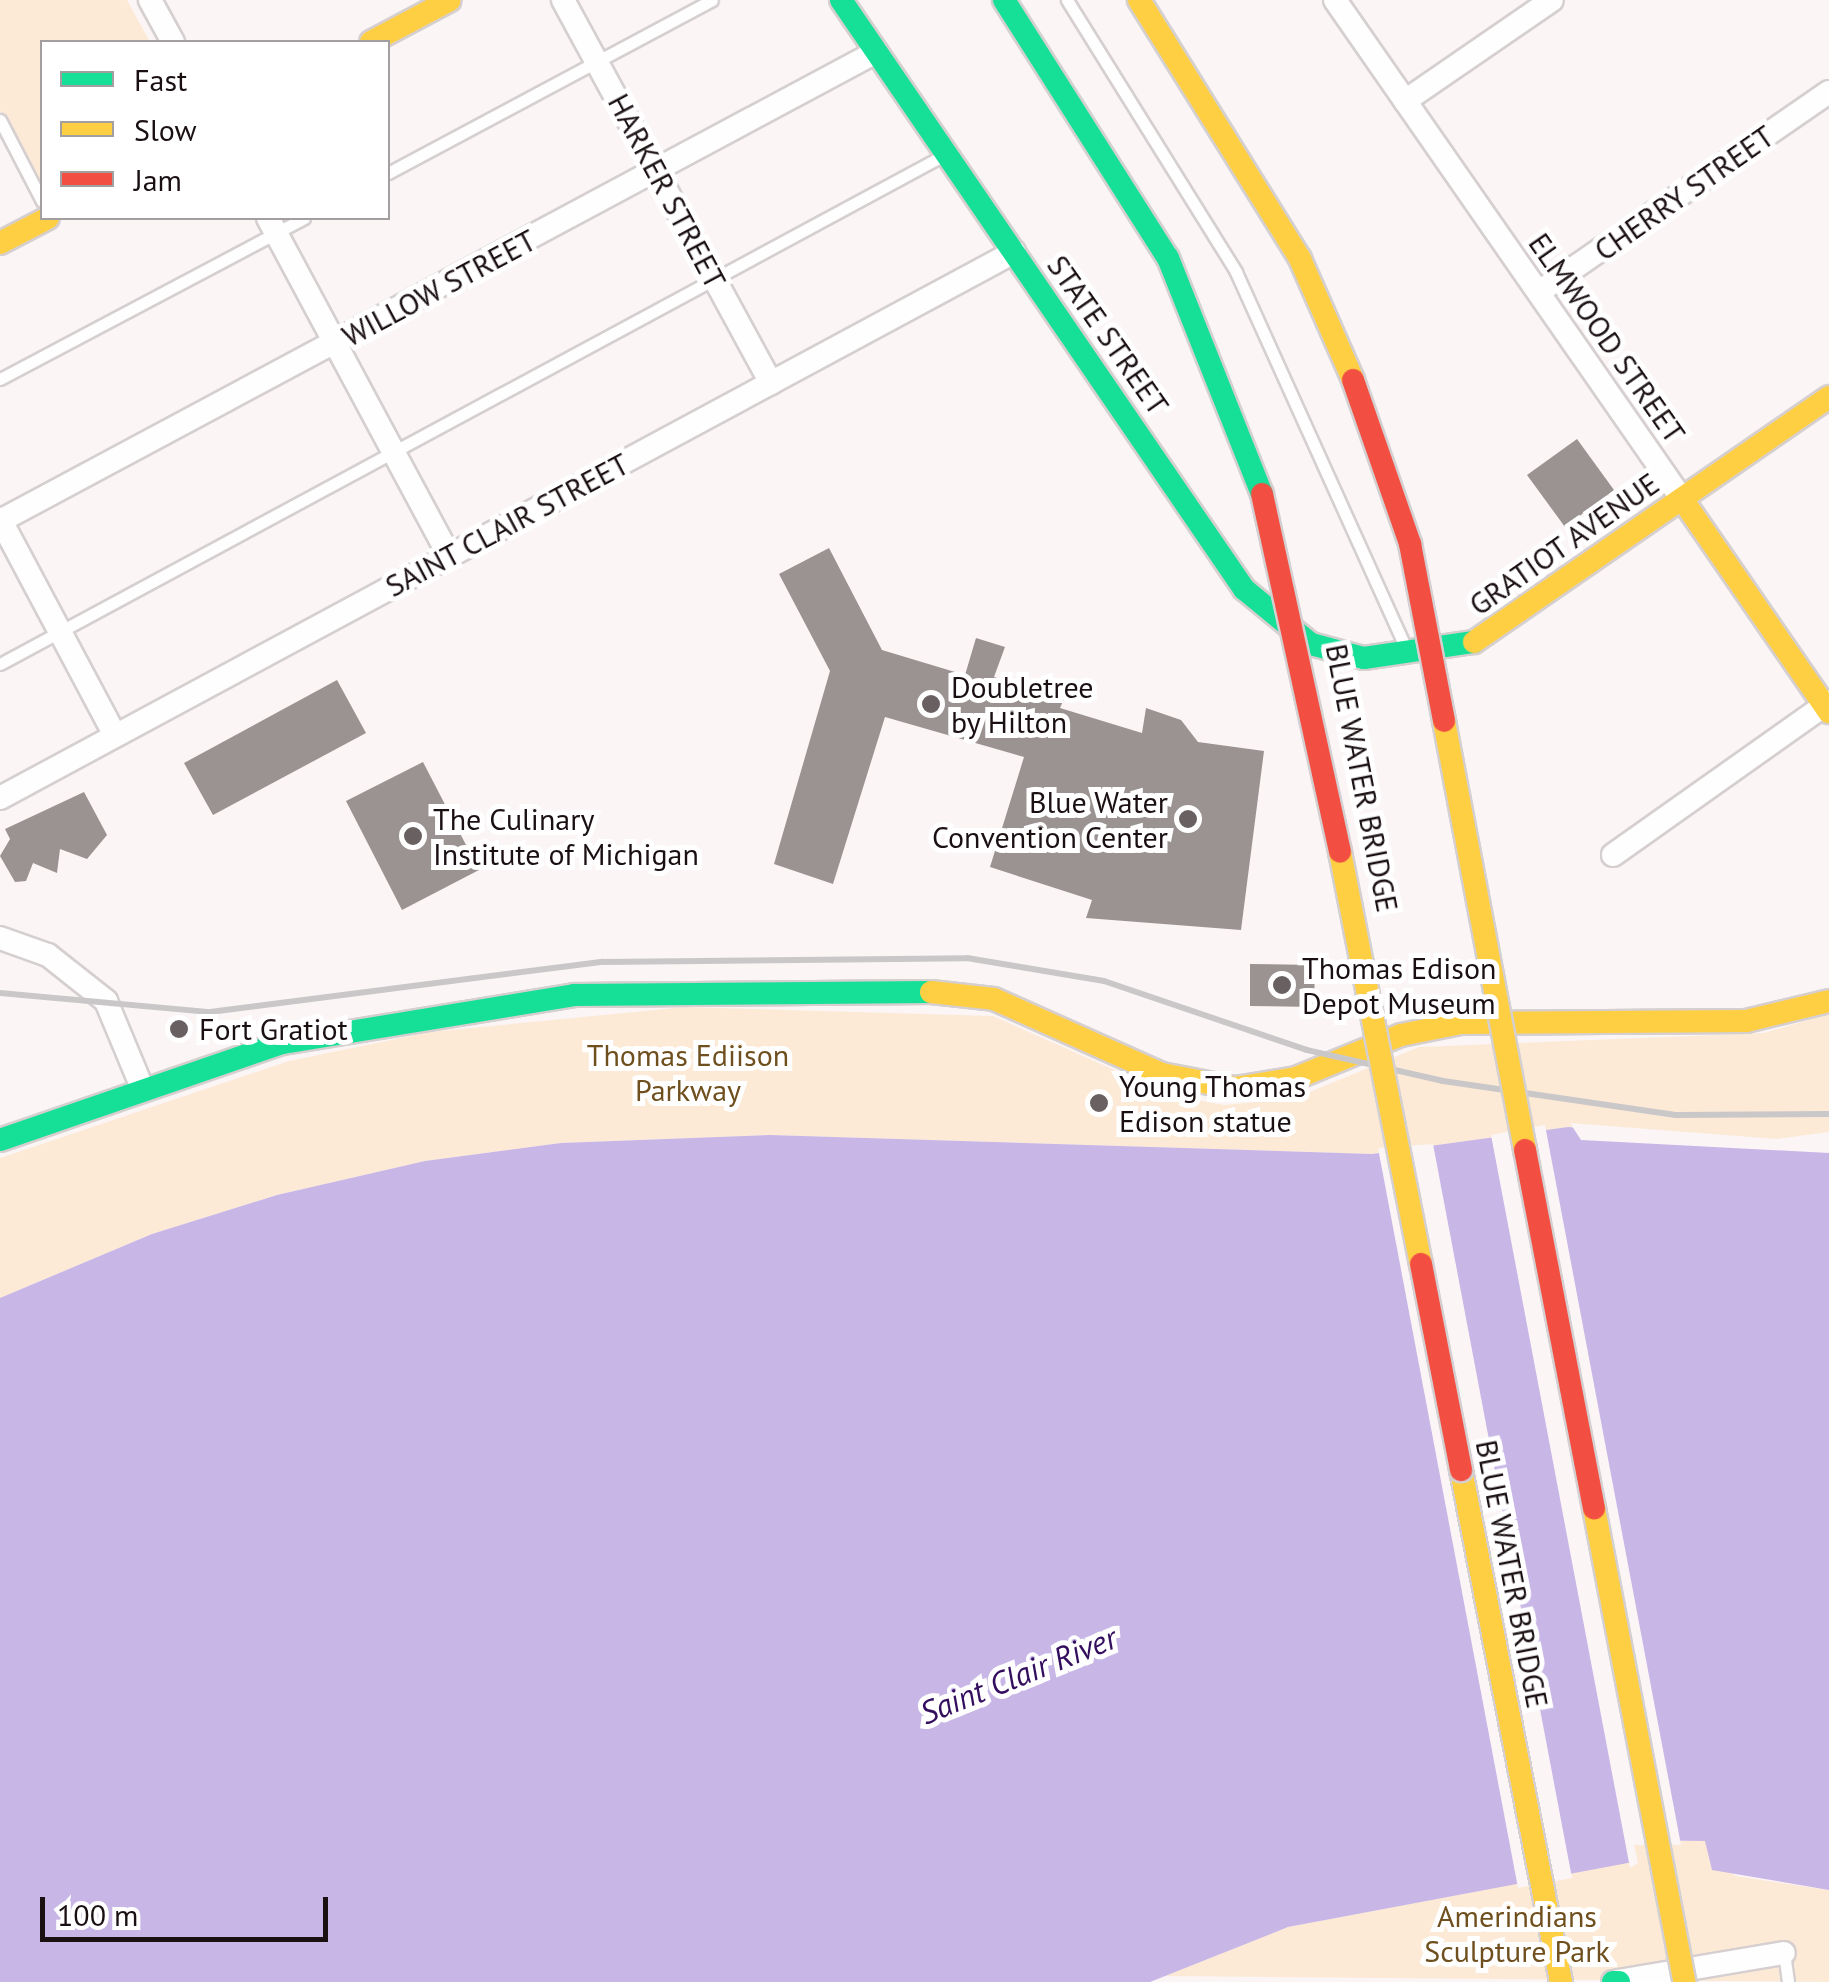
<!DOCTYPE html>
<html>
<head>
<meta charset="utf-8">
<style>
  body { margin:0 }
  #map { position:relative; width:1829px; height:1982px; overflow:hidden; background:#fbf5f6; font-family:"PT Sans",sans-serif }
  div>[style] { position:absolute }
  [style*='--x'] { left:calc(var(--x)*1px); top:calc(var(--y)*1px); width:calc(var(--w)*1px); rotate:calc(var(--a)*1deg) }
  .green>* { inset:0; background:#fcead7 }
  .water>* { inset:0; background:#c7b6e6 }
  .pier>* { inset:0; background:#fbf5f6 }
  .building>* { inset:0; background:#9a9392 }
  .roads { filter:drop-shadow(2px 0 #d6cfd0) drop-shadow(-2px 0 #d6cfd0) drop-shadow(0 2px #d6cfd0) drop-shadow(0 -2px #d6cfd0) }
  .lane>* { height:11px; margin:-5.5px; padding:0 5.5px; transform-origin:5.5px; border-radius:5.5px; background:#fefefe }
  .street>* { height:22px; margin:-11px; padding:0 11px; transform-origin:11px; border-radius:11px; background:#fefefe }
  .fast>* { height:22px; margin:-11px; padding:0 11px; transform-origin:11px; border-radius:11px; background:#16e098 }
  .slow>* { height:22px; margin:-11px; padding:0 11px; transform-origin:11px; border-radius:11px; background:#ffcf43 }
  .rail>* { height:6px; margin:-3px; padding:0 3px; transform-origin:3px; border-radius:3px; background:#cac7c8 }
  .bridges { filter:drop-shadow(2px 0 #d4d0d1) drop-shadow(-2px 0 #d4d0d1) drop-shadow(0 2px #d4d0d1) drop-shadow(0 -2px #d4d0d1) }
  .fast-bridge>* { height:22px; margin:-11px; padding:0 11px; transform-origin:11px; border-radius:11px; background:#16e098 }
  .slow-bridge>* { height:22px; margin:-11px; padding:0 11px; transform-origin:11px; border-radius:11px; background:#ffcf43 }
  .jam-bridge>* { height:22px; margin:-11px; padding:0 11px; transform-origin:11px; border-radius:11px; background:#f24e42 }
  .dots>* { width:28px; height:28px; translate:-50% -50%; box-sizing:border-box; border:5px solid #fff; border-radius:50% }
  span { translate:-50% -50%; white-space:nowrap; text-align:center; line-height:1.15; -webkit-text-stroke:10px #fff; paint-order:stroke }
  .street-label { font-size:30px; color:#1a1012 }
  .poi-label { font-size:30px; color:#1a1012 }
  .left { translate:0 -50%; text-align:left }
  .right { translate:-100% -50%; text-align:right }
  .park-label { font-size:30px; color:#6e4f1d }
  .water-label { font-size:32px; color:#340e5e; font-style:italic }
  .legend { position:absolute; left:40px; top:40px; width:350px; height:180px; box-sizing:border-box; background:#fff; border:2px solid #a39fa0; margin:0; padding:12px 18px; list-style:none; font-size:30px; color:#1a1012 }
  .legend li { display:flex; align-items:center; gap:20px; height:50px }
  .legend b { width:50px; border:2px solid #a39fa0 }
  .scale { position:absolute; left:40px; top:1897px; width:288px; height:45px; box-sizing:border-box; border:5px solid #1a1012; border-top:0; padding-left:12px; font-size:30px; line-height:35px; white-space:nowrap; color:#1a1012; -webkit-text-stroke:8px #fff; paint-order:stroke }
</style>
</head>
<body>
<div id="map">
  <div class="green">
    <div style="clip-path:polygon(0 0,127px 0,150px 42px,42px 42px,42px 188px,0 110px)"></div>
    <div style="clip-path:polygon(685px 1007px,993px 1016px,1171px 1095px,1224px 1105px,1295px 1098px,1419px 1047px,1764px 1033px,1829px 1014px,1829px 1137px,1777px 1145px,1568px 1127px,1372px 1154px,770px 1135px,561px 1143px,425px 1161px,277px 1195px,152px 1234px,0 1298px,0 1158px,289px 1061px,430px 1032px)"></div>
    <div style="clip-path:polygon(1628px 1840px,1706px 1841px,1735px 1876px,1829px 1890px,1829px 1982px,1165px 1976px,1288px 1927px,1530px 1881px)"></div>
  </div>
  <div class="water">
    <div style="clip-path:polygon(1568px 1127px,1777px 1145px,1829px 1137px,1829px 1890px,1712px 1870px,1705px 1841px,1629px 1840px,1633px 1862px,1288px 1927px,1150px 1982px,0 1982px,0 1298px,152px 1234px,277px 1195px,425px 1161px,561px 1143px,770px 1135px,1372px 1154px)"></div>
  </div>
  <div class="pier">
    <div style="clip-path:polygon(1570px 1123px,1777px 1139px,1829px 1132px,1829px 1153px,1581px 1140px)"></div>
    <div style="clip-path:polygon(1545px 1125px,1681px 1845px,1634px 1845px,1638px 1863px,1630px 1868px,1491px 1135px)"></div>
    <div style="clip-path:polygon(1433px 1144px,1572px 1878px,1518px 1888px,1378px 1148px)"></div>
  </div>
  <div class="building">
    <div style="clip-path:polygon(1577px 439px,1614px 490px,1565px 527px,1527px 475px)"></div>
    <div style="clip-path:polygon(829px 548px,882px 650px,965px 675px,976px 638px,1005px 647px,994px 677px,1064px 699px,1060px 708px,1142px 733px,1146px 708px,1181px 720px,1198px 742px,1264px 751px,1241px 930px,1086px 918px,1092px 900px,990px 867px,1024px 757px,885px 717px,833px 884px,774px 864px,830px 671px,779px 574px)"></div>
    <div style="clip-path:polygon(337px 680px,366px 733px,213px 815px,184px 763px)"></div>
    <div style="clip-path:polygon(423px 762px,479px 870px,402px 910px,346px 801px)"></div>
    <div style="clip-path:polygon(84px 792px,107px 835px,87px 859px,60px 849px,57px 873px,33px 863px,26px 881px,15px 882px,0 856px,10px 839px,5px 829px)"></div>
    <div style="clip-path:polygon(1250px 964px,1315px 965px,1314px 1007px,1250px 1006px)"></div>
  </div>
  <div class="roads">
    <div class="lane">
      <div style="--x:1067;--y:0;--w:320;--a:58.1"></div>
      <div style="--x:1236;--y:272;--w:415;--a:65.7"></div>
      <div style="--x:0;--y:120;--w:91;--a:62.6"></div>
      <div style="--x:388;--y:173;--w:367;--a:-28.1"></div>
      <div style="--x:0;--y:379;--w:344;--a:-27.9"></div>
      <div style="--x:0;--y:664;--w:1072;--a:-28.33"></div>
      <div style="--x:1784;--y:1953;--w:29;--a:82"></div>
    </div>
    <div class="street">
      <div style="--x:150;--y:0;--w:48;--a:61.3"></div>
      <div style="--x:563;--y:0;--w:436;--a:61.5"></div>
      <div style="--x:1335;--y:0;--w:608;--a:55.19"></div>
      <div style="--x:1405;--y:101;--w:178;--a:-34.5"></div>
      <div style="--x:268;--y:218;--w:383;--a:61.8"></div>
      <div style="--x:1539;--y:292;--w:352;--a:-34.6"></div>
      <div style="--x:0;--y:519;--w:245;--a:62"></div>
      <div style="--x:0;--y:521;--w:994;--a:-28.16"></div>
      <div style="--x:0;--y:798;--w:1152;--a:-28.3"></div>
      <div style="--x:1613;--y:855;--w:265;--a:-35.3"></div>
      <div style="--x:0;--y:938;--w:51;--a:19.5"></div>
      <div style="--x:48;--y:955;--w:74;--a:38.4"></div>
      <div style="--x:106;--y:1001;--w:91;--a:67.4"></div>
      <div style="--x:1618;--y:1981;--w:168;--a:-9.6"></div>
    </div>
    <div class="fast">
      <div style="--x:841;--y:0;--w:714;--a:55.62"></div>
      <div style="--x:1244;--y:589;--w:87;--a:39.4"></div>
      <div style="--x:1311;--y:644;--w:55;--a:14.8"></div>
      <div style="--x:1364;--y:658;--w:111;--a:-8.3"></div>
      <div style="--x:0;--y:1140;--w:298;--a:-19"></div>
      <div style="--x:282;--y:1043;--w:296;--a:-9.3"></div>
      <div style="--x:574;--y:995;--w:357;--a:-0.5"></div>
      <div style="--x:1613;--y:1982;--w:6;--a:0"></div>
    </div>
    <div class="slow">
      <div style="--x:371;--y:42;--w:89;--a:-28"></div>
      <div style="--x:0;--y:243;--w:54;--a:-27.5"></div>
      <div style="--x:1682;--y:499;--w:259;--a:55.4"></div>
      <div style="--x:1474;--y:642;--w:431;--a:-34.6"></div>
      <div style="--x:931;--y:992;--w:63;--a:6.3"></div>
      <div style="--x:994;--y:999;--w:184;--a:24.1"></div>
      <div style="--x:1162;--y:1074;--w:74;--a:10.9"></div>
      <div style="--x:1235;--y:1088;--w:62;--a:-9.3"></div>
      <div style="--x:1296;--y:1078;--w:113;--a:-22.3"></div>
      <div style="--x:1401;--y:1035;--w:61;--a:-11.3"></div>
      <div style="--x:1461;--y:1023;--w:285;--a:-0.4"></div>
      <div style="--x:1746;--y:1021;--w:85;--a:-13.5"></div>
      <div style="--x:1461;--y:1470;--w:522;--a:78.95"></div>
    </div>
  </div>
  <div class="rail">
    <div style="--x:0;--y:993;--w:211;--a:5.2"></div>
    <div style="--x:210;--y:1012;--w:396;--a:-7.3"></div>
    <div style="--x:603;--y:962;--w:364;--a:-0.6"></div>
    <div style="--x:967;--y:958;--w:139;--a:9.5"></div>
    <div style="--x:1104;--y:981;--w:214;--a:18.8"></div>
    <div style="--x:1307;--y:1050;--w:139;--a:12.8"></div>
    <div style="--x:1443;--y:1081;--w:235;--a:8.3"></div>
    <div style="--x:1676;--y:1115;--w:153;--a:-0.4"></div>
  </div>
  <div class="bridges">
    <div class="fast-bridge">
      <div style="--x:1004;--y:0;--w:306;--a:57.6"></div>
      <div style="--x:1168;--y:258;--w:254;--a:68.3"></div>
    </div>
    <div class="slow-bridge">
      <div style="--x:1139;--y:0;--w:305;--a:58.1"></div>
      <div style="--x:1300;--y:259;--w:132;--a:66.3"></div>
      <div style="--x:1444;--y:721;--w:437;--a:79.3"></div>
      <div style="--x:1340;--y:852;--w:420;--a:78.9"></div>
      <div style="--x:1594;--y:1508;--w:482;--a:79.2"></div>
    </div>
    <div class="jam-bridge">
      <div style="--x:1353;--y:380;--w:174;--a:70.8"></div>
      <div style="--x:1410;--y:544;--w:180;--a:79.1"></div>
      <div style="--x:1262;--y:494;--w:366;--a:77.7"></div>
      <div style="--x:1525;--y:1150;--w:365;--a:79.1"></div>
      <div style="--x:1421;--y:1264;--w:210;--a:79"></div>
    </div>
  </div>
  <div class="dots">
    <div style="left:931px;top:704px;background:#696062"></div>
    <div style="left:1188px;top:819px;background:#696062"></div>
    <div style="left:413px;top:836px;background:#696062"></div>
    <div style="left:1282px;top:985px;background:#696062"></div>
    <div style="left:179px;top:1029px;background:#696062"></div>
    <div style="left:1099px;top:1103px;background:#696062"></div>
  </div>
  <div class="street-label">
    <span style="left:667px;top:191px;rotate:62deg">HARKER STREET</span>
    <span style="left:1684px;top:193px;rotate:-35deg">CHERRY STREET</span>
    <span style="left:439px;top:288px;rotate:-28deg">WILLOW STREET</span>
    <span style="left:1108px;top:335px;rotate:55deg">STATE STREET</span>
    <span style="left:1607px;top:338px;rotate:55deg">ELMWOOD STREET</span>
    <span style="left:507px;top:525px;rotate:-28deg">SAINT CLAIR STREET</span>
    <span style="left:1564px;top:544px;rotate:-35deg">GRATIOT AVENUE</span>
    <span style="left:1362px;top:778px;rotate:79deg">BLUE WATER BRIDGE</span>
    <span style="left:1512px;top:1574px;rotate:79deg">BLUE WATER BRIDGE</span>
  </div>
  <div class="poi-label">
    <span class="left" style="left:951px;top:704px">Doubletree<br>by Hilton</span>
    <span class="right" style="left:1168px;top:819px">Blue Water<br>Convention Center</span>
    <span class="left" style="left:433px;top:836px">The Culinary<br>Institute of Michigan</span>
    <span class="left" style="left:1302px;top:985px">Thomas Edison<br>Depot Museum</span>
    <span class="left" style="left:199px;top:1029px">Fort Gratiot</span>
    <span class="left" style="left:1119px;top:1103px">Young Thomas<br>Edison statue</span>
  </div>
  <div class="park-label">
    <span style="left:688px;top:1072px">Thomas Ediison<br>Parkway</span>
    <span style="left:1517px;top:1933px">Amerindians<br>Sculpture Park</span>
  </div>
  <div class="water-label">
    <span style="left:1018px;top:1675px;rotate:-22deg">Saint Clair River</span>
  </div>
  <ul class="legend">
  <li><b style="height:12px;background:#16e098"></b>Fast</li>
  <li><b style="height:12px;background:#ffcf43"></b>Slow</li>
  <li><b style="height:12px;background:#f24e42"></b>Jam</li>
  </ul>
  <div class="scale">100 m</div>
</div>
</body>
</html>
